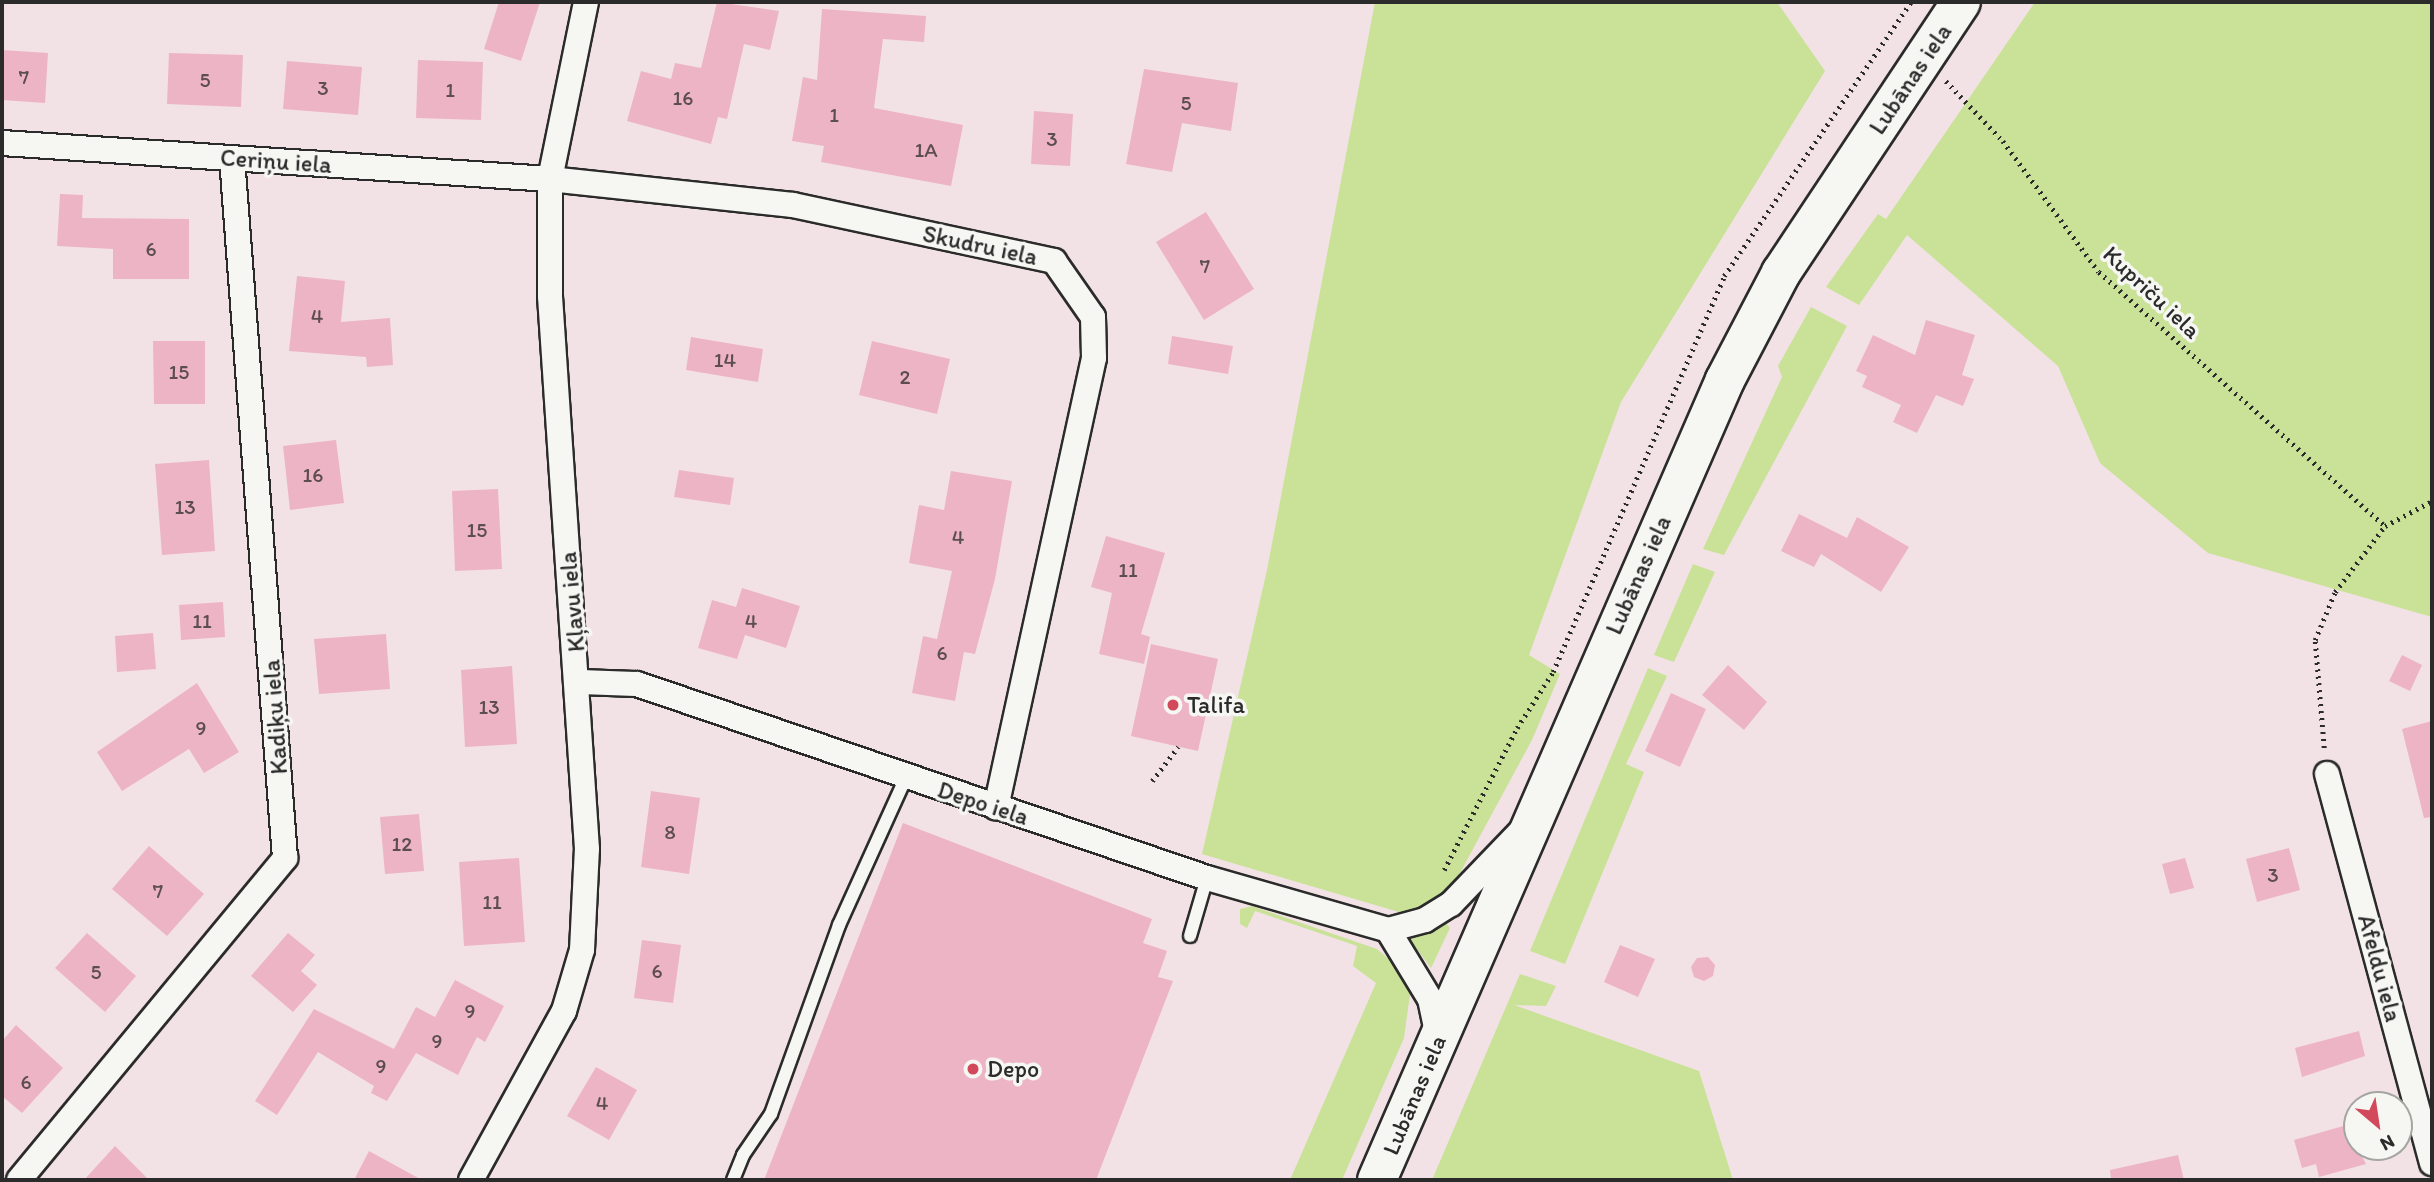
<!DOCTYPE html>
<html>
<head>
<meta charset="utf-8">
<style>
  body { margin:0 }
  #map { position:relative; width:2434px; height:1182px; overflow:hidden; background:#f3e2e5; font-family:Itim,sans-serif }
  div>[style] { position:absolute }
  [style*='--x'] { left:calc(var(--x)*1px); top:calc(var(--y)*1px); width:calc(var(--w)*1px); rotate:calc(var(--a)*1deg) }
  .green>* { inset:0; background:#c9e298 }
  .building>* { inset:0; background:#edb4c6 }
  .path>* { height:4.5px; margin-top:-2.25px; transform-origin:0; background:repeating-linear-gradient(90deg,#2b2b2b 0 2px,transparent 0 7px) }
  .roads { filter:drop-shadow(2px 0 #2b2b2b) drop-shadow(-2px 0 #2b2b2b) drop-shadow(0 2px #2b2b2b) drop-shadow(0 -2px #2b2b2b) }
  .lane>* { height:12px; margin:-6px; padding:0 6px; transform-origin:6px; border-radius:6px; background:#f6f6f2 }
  .street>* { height:24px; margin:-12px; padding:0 12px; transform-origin:12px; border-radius:12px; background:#f6f6f2 }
  .primary>* { height:38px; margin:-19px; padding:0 19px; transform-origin:19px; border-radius:19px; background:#f6f6f2 }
  .dots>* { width:19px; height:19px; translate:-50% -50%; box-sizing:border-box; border:4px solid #f6f6f2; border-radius:50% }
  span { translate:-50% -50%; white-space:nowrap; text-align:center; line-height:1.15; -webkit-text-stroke:7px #f6f6f2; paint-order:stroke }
  .number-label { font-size:21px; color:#5c4d52 }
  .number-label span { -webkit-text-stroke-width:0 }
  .street-label { font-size:24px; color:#2b2b2b }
  .poi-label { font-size:24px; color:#2b2b2b }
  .left { translate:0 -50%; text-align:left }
  .frame { position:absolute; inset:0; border:4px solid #2b2b2b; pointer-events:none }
  .north { position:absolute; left:2343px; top:1091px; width:70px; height:70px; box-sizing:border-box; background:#f6f6f2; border:2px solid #a5a5a2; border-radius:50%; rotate:151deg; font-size:19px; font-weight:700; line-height:28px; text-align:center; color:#2b2b2b }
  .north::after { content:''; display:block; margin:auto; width:24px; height:32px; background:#d1495b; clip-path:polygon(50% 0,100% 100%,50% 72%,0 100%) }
</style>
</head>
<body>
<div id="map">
  <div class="green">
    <div style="clip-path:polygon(1375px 2px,1777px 2px,1825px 71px,1621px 402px,1529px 655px,1560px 674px,1532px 740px,1453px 886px,1440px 899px,1409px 915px,1202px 854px,1267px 570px)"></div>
    <div style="clip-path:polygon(2035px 2px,2432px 2px,2432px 617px,2208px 553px,2100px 463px,2058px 366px,1907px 235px,1859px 305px,1826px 287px,1878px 214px,1886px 219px)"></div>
    <div style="clip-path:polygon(1811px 307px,1847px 326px,1724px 555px,1703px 549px,1782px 377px,1778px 366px)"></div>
    <div style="clip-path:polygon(1693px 564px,1715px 572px,1674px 662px,1654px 655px)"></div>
    <div style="clip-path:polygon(1648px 668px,1667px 676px,1626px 764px,1644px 772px,1565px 964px,1530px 951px)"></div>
    <div style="clip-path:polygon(1252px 906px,1377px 949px,1393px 963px,1398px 959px,1411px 987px,1404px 1038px,1342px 1180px,1290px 1180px,1376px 983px,1353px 966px,1357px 946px,1255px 911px,1247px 928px,1240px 924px,1240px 909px)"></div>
    <div style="clip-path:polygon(1446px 923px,1450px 928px,1431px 968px,1410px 940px,1412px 935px)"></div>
    <div style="clip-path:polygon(1520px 974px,1556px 986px,1546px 1006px,1514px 1005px,1699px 1071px,1733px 1180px,1432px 1180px)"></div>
  </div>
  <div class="building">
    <div style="clip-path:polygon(499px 2px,540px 2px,521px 61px,484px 49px)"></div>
    <div style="clip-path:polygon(717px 2px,779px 11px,770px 50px,744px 44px,727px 119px,718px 117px,711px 144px,627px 121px,641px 71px,671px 79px,675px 63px,701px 68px)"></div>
    <div style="clip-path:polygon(822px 9px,926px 16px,924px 42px,883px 39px,874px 108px,963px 125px,951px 186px,821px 162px,824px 146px,792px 141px,803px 77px,817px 80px)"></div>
    <div style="clip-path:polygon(2px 50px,48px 53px,45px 103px,2px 100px)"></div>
    <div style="clip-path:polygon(169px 53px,243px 55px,241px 107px,167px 104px)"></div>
    <div style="clip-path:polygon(418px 60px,483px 62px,481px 120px,416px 118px)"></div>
    <div style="clip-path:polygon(287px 61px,362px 67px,358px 115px,283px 109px)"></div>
    <div style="clip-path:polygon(1144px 69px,1238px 83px,1231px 131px,1182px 123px,1172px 172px,1126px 164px)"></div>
    <div style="clip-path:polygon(1034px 111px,1073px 114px,1070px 166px,1031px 164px)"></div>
    <div style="clip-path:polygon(60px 194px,83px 195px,82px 218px,189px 219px,189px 279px,113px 279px,113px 249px,57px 246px)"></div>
    <div style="clip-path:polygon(1206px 212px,1254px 289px,1204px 320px,1156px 242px)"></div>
    <div style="clip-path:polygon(297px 276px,345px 281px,341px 322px,390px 318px,393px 365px,367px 367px,366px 357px,289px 351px)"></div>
    <div style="clip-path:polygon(1926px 320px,1975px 335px,1962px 375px,1974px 379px,1963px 406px,1936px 395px,1917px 433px,1893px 422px,1901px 405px,1862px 387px,1867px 376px,1856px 371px,1873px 335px,1915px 355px)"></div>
    <div style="clip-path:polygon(1172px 336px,1233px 346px,1228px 374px,1168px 364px)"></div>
    <div style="clip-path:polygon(691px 337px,763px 349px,758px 382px,686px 370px)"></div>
    <div style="clip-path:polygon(153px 341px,205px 341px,205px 404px,154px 404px)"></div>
    <div style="clip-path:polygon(872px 341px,950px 359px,937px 414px,859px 395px)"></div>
    <div style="clip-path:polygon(336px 440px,344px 503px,290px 510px,283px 446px)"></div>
    <div style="clip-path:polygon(209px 460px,215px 551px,162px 555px,155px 464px)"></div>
    <div style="clip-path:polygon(679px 470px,734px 478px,730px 505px,674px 497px)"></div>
    <div style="clip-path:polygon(951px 471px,1012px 481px,995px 579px,975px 654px,964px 652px,955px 701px,912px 693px,923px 636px,937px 639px,952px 571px,909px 563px,919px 505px,944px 510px)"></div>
    <div style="clip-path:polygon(498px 489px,502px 569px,455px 571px,452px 491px)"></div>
    <div style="clip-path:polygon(1799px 514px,1847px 538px,1857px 517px,1909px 547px,1881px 592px,1821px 554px,1814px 567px,1781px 551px)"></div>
    <div style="clip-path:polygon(1106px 536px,1165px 553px,1141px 634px,1150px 637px,1144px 664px,1099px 654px,1112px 593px,1091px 587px)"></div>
    <div style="clip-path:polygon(742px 588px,800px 606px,786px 648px,745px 635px,737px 659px,698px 648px,712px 600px,736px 607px)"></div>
    <div style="clip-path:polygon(223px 602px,225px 637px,181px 640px,179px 605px)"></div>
    <div style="clip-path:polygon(153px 633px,156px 669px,117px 672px,115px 636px)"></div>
    <div style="clip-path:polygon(386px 634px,390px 689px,319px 694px,314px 639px)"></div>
    <div style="clip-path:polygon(1151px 644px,1218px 659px,1198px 751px,1131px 736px)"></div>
    <div style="clip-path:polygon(2402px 655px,2422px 665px,2410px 691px,2389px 681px)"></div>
    <div style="clip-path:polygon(1728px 665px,1767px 702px,1744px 730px,1702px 695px)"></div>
    <div style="clip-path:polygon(512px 666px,517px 744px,465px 747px,461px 670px)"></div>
    <div style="clip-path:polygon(197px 683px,239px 752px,204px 773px,189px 749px,122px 791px,97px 752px)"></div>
    <div style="clip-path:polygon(1671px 693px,1706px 709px,1680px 767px,1645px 751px)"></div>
    <div style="clip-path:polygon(2432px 721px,2432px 817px,2424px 818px,2402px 729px)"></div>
    <div style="clip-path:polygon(651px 791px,700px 798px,689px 874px,641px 867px)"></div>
    <div style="clip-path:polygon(419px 814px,424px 871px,385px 874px,380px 817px)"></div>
    <div style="clip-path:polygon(903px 823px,1152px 919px,1143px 943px,1167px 951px,1158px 977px,1173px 981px,1096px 1180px,764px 1180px)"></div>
    <div style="clip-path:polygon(149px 846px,204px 894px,167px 936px,112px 889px)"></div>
    <div style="clip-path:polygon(2289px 848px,2300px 890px,2257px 902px,2246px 859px)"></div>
    <div style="clip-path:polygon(519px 858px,525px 942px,464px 946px,459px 862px)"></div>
    <div style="clip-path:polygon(2185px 858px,2194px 888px,2170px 894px,2162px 864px)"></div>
    <div style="clip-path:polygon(87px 933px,136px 976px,105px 1012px,55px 968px)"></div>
    <div style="clip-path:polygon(288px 933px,315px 955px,301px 971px,317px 985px,293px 1012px,251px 976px)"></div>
    <div style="clip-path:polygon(642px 940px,681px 945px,673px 1003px,634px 998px)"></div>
    <div style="clip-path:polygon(1620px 945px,1655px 959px,1638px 997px,1604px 982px)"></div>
    <div style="clip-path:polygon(1708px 957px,1715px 965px,1713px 976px,1704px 981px,1694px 977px,1691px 967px,1697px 958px)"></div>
    <div style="clip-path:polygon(455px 980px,504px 1006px,485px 1042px,477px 1037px,458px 1075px,416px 1053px,387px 1101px,371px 1093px,374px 1086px,318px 1052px,277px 1115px,255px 1101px,314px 1009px,394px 1049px,416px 1007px,435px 1017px)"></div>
    <div style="clip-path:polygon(16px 1025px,63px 1068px,22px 1113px,2px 1096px,2px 1041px)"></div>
    <div style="clip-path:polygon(2359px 1031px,2365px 1056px,2302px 1077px,2295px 1048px)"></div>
    <div style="clip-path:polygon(596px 1067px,637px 1090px,609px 1140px,567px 1116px)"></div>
    <div style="clip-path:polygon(2354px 1123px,2357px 1147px,2366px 1164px,2319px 1177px,2316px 1164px,2302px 1168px,2294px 1140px)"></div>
    <div style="clip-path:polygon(115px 1146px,149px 1180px,84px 1180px)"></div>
    <div style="clip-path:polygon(369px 1151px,422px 1180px,354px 1180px)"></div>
    <div style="clip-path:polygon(2178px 1155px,2184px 1180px,2111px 1180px,2110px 1170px)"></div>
  </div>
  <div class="path">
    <div style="--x:1946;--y:81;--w:83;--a:46.5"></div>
    <div style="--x:2003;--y:141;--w:162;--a:53.8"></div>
    <div style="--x:2099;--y:272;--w:383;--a:41.6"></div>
    <div style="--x:2324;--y:748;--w:108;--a:-94.8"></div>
    <div style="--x:2315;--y:640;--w:52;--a:-67.4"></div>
    <div style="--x:2335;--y:592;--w:83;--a:-52.9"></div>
    <div style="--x:2385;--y:526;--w:53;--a:-28"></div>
    <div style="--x:1152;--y:781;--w:43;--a:-52.6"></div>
    <div style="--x:1444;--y:870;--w:160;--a:-62.8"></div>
    <div style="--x:1517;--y:728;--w:67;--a:-57.3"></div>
    <div style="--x:1553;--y:672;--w:431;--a:-66.6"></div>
    <div style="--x:1724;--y:276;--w:332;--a:-55.7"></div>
  </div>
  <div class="roads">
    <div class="lane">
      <div style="--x:1190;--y:936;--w:60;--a:-73.7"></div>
      <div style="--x:733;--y:1180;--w:27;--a:-68"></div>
      <div style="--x:743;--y:1155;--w:50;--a:-55.7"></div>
      <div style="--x:771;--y:1114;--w:201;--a:-70.2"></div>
      <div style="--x:839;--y:925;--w:162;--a:-65.6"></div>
    </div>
    <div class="street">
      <div style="--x:2;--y:143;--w:549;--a:3.76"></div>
      <div style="--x:550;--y:179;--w:244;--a:6.1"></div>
      <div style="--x:793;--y:205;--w:267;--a:12.1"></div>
      <div style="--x:1054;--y:261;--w:68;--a:55.1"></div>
      <div style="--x:1093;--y:317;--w:41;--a:88.6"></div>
      <div style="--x:1094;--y:358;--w:460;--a:102.3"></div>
      <div style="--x:579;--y:682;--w:58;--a:2"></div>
      <div style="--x:637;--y:684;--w:602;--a:18.8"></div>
      <div style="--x:1207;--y:878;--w:188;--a:16"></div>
      <div style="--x:1388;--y:930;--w:38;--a:-15"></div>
      <div style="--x:1425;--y:920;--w:31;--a:-32"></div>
      <div style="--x:1451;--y:904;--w:103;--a:-46.2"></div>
      <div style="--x:2327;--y:774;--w:403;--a:74.9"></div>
      <div style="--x:1388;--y:930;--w:81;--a:58.7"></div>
      <div style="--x:1430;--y:999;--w:39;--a:78"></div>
      <div style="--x:19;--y:1180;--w:418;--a:-50.4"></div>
      <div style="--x:285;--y:858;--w:702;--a:-94.33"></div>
      <div style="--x:471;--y:1180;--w:193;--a:-61.2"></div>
      <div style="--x:564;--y:1011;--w:64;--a:-73.6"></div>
      <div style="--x:582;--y:950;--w:101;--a:-87.2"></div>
      <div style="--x:587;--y:849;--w:554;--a:-93.83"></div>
      <div style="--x:550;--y:296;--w:117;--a:-90"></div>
      <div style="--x:550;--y:179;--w:181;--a:-78.5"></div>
    </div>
    <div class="primary">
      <div style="--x:1377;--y:1180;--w:872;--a:-66.49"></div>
      <div style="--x:1725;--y:380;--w:121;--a:-62.4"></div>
      <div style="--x:1781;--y:273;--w:325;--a:-56.4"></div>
    </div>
  </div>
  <div class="dots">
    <div style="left:1173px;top:705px;background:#d1495b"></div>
    <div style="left:973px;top:1069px;background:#d1495b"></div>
  </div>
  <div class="number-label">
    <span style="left:24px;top:77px">7</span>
    <span style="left:205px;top:80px">5</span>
    <span style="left:323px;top:88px">3</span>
    <span style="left:450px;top:90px">1</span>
    <span style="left:683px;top:98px">16</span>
    <span style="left:1186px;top:103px">5</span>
    <span style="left:834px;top:115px">1</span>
    <span style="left:1052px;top:139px">3</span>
    <span style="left:926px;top:150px">1A</span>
    <span style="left:151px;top:249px">6</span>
    <span style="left:1205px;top:266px">7</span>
    <span style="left:317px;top:316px">4</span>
    <span style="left:725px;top:360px">14</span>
    <span style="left:179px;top:372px">15</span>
    <span style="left:905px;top:377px">2</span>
    <span style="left:313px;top:475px">16</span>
    <span style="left:185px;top:507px">13</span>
    <span style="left:477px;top:530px">15</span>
    <span style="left:958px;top:537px">4</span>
    <span style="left:1128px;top:570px">11</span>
    <span style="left:202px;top:621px">11</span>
    <span style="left:751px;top:621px">4</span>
    <span style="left:942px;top:653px">6</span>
    <span style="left:489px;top:707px">13</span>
    <span style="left:201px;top:728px">9</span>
    <span style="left:670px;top:832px">8</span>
    <span style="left:402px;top:844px">12</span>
    <span style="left:2273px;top:875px">3</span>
    <span style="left:158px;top:891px">7</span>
    <span style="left:492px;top:902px">11</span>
    <span style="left:657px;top:971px">6</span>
    <span style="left:96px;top:972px">5</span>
    <span style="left:470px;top:1011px">9</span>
    <span style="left:437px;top:1041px">9</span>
    <span style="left:381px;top:1066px">9</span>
    <span style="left:26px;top:1082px">6</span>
    <span style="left:602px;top:1103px">4</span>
  </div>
  <div class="street-label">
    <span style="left:1910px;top:79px;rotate:-56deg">Lubānas iela</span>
    <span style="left:276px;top:161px;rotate:4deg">Ceriņu iela</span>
    <span style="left:980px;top:245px;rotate:12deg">Skudru iela</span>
    <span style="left:2152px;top:292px;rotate:43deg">Kupriču iela</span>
    <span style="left:1638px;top:575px;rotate:-66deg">Lubānas iela</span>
    <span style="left:572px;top:602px;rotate:-95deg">Kļavu iela</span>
    <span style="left:275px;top:717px;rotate:-94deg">Kadiķu iela</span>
    <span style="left:983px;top:803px;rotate:18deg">Depo iela</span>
    <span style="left:2380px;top:968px;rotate:75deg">Afeldu iela</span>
    <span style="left:1414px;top:1095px;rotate:-67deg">Lubānas iela</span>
  </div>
  <div class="poi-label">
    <span class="left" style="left:1187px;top:705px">Talifa</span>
    <span class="left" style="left:987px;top:1069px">Depo</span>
  </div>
  <div class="frame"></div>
  <div class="north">N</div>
</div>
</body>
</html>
